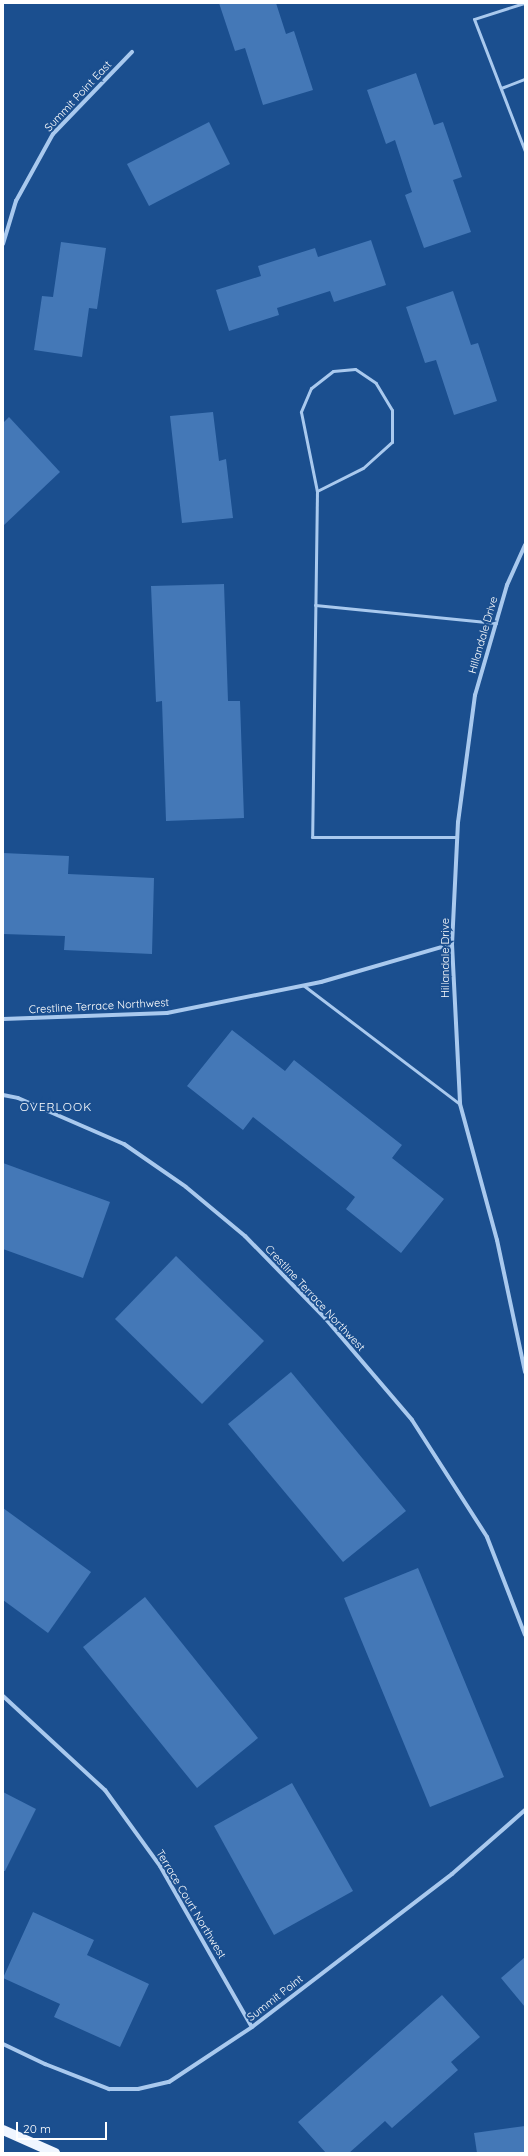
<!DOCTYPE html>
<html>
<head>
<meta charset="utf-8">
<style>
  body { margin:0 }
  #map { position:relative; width:528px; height:2156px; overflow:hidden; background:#1b4f8f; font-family:Quicksand,sans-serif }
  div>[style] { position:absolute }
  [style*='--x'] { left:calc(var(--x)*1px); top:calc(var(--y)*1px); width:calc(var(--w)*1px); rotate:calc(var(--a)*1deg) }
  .building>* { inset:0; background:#4478b7 }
  .service>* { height:3px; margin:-1.5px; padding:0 1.5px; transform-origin:1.5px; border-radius:1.5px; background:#a9c9ee }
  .minor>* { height:4px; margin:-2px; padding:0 2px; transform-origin:2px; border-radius:2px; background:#a9c9ee }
  .primary>* { height:10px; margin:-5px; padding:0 5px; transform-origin:5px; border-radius:5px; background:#f0f6ff }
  span { translate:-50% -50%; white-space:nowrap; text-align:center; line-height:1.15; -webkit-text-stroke:4px #1b4f8f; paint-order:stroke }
  .street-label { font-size:11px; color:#fff }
  .neighbourhood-label { font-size:12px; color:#fff; letter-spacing:1px }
  .frame { position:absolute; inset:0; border:4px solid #fff; pointer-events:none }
  .scale { position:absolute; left:16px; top:2122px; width:91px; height:18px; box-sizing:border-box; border:2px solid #fff; border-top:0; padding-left:5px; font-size:12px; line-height:14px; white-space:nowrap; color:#fff; -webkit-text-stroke:3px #1b4f8f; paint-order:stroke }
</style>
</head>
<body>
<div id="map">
  <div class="building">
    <div style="clip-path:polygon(219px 3px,276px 3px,286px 34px,294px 31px,313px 90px,263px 105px,245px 48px,235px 51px)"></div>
    <div style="clip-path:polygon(416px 73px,434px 125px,443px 122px,462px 177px,453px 180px,471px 232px,424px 248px,405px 195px,412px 192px,395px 140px,386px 144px,367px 90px)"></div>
    <div style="clip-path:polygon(209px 122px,230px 164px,149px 206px,127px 164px)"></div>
    <div style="clip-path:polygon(371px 240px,386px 285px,334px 302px,330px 291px,277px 308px,279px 315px,229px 331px,216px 290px,261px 276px,258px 266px,315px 248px,318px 257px)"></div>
    <div style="clip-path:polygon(61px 242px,106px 248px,97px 309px,89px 308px,82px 357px,34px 350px,42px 296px,53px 297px)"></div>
    <div style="clip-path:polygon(453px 291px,471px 345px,478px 343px,497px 401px,454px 415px,436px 360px,425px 363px,406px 307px)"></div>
    <div style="clip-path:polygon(213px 412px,219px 461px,226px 459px,233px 518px,182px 523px,170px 416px)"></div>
    <div style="clip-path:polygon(9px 417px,60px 472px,3px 526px,3px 423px)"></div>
    <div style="clip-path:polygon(224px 584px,228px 701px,240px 701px,244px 818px,166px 821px,162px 701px,156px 702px,151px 586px)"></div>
    <div style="clip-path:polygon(3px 853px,69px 856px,68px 874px,154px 878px,152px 954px,64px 950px,65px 936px,3px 934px)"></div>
    <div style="clip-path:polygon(232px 1030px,285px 1071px,294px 1060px,402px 1145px,392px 1158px,444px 1199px,401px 1253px,346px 1209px,355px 1197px,253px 1117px,243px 1130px,187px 1086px)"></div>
    <div style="clip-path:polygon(3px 1163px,110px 1202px,83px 1278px,3px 1249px)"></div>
    <div style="clip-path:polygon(176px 1256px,264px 1341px,202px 1404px,115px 1319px)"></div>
    <div style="clip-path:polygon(291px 1372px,406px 1511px,343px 1562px,228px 1424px)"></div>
    <div style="clip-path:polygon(3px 1508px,91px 1572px,48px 1633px,3px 1600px)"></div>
    <div style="clip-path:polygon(418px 1568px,504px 1777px,430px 1807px,344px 1598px)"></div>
    <div style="clip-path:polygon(145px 1597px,258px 1738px,197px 1788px,83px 1647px)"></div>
    <div style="clip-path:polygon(292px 1783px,353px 1891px,274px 1935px,214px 1826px)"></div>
    <div style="clip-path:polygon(3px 1792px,36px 1809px,5px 1871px,3px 1871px)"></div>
    <div style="clip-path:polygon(33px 1912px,94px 1940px,87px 1955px,149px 1984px,120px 2047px,54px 2017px,60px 2004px,3px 1978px)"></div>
    <div style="clip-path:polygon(525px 1957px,525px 2007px,501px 1978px)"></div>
    <div style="clip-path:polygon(442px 1995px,480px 2037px,451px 2062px,458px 2070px,392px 2128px,385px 2121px,349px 2153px,326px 2153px,298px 2122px)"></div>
    <div style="clip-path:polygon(525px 2126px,525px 2153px,477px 2153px,474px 2133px)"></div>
  </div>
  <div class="service">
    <div style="--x:524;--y:3;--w:52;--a:162.3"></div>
    <div style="--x:474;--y:19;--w:142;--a:68.9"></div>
    <div style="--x:501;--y:88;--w:26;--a:-21"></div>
    <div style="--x:317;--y:491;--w:51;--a:-26.6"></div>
    <div style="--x:363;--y:468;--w:39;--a:-42"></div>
    <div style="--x:392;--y:442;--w:32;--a:-90"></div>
    <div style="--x:392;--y:410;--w:31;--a:-121"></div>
    <div style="--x:376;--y:383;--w:25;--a:-146"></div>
    <div style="--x:355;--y:369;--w:22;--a:175"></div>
    <div style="--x:333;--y:371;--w:28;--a:142"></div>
    <div style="--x:311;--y:388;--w:26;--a:113"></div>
    <div style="--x:301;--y:412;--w:81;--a:78.6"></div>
    <div style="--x:317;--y:491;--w:346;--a:90.8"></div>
    <div style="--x:312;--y:837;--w:145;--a:0"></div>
    <div style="--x:315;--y:605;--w:182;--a:5.7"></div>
    <div style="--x:303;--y:985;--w:197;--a:37.2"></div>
  </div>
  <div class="minor">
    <div style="--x:3;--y:244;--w:45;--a:-73.2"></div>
    <div style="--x:16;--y:201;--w:77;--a:-61.1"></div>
    <div style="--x:53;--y:134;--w:114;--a:-46.1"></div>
    <div style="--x:525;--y:545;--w:44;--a:114.2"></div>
    <div style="--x:507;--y:585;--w:115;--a:106.2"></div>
    <div style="--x:475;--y:695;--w:128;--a:97.6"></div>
    <div style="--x:458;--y:822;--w:122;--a:92.8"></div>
    <div style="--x:452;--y:944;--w:160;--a:87.1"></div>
    <div style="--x:460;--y:1104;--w:141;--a:74.8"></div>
    <div style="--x:497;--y:1240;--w:135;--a:78"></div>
    <div style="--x:3;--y:1019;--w:164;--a:-2.1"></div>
    <div style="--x:167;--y:1013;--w:157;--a:-11.4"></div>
    <div style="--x:321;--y:982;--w:136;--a:-16.2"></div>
    <div style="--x:3;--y:1095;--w:15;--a:11"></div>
    <div style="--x:18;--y:1098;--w:116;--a:23.5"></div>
    <div style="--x:124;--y:1144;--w:75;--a:34.7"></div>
    <div style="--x:186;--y:1187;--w:77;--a:39.7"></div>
    <div style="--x:245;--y:1236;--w:115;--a:45.7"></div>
    <div style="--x:325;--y:1318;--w:134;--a:49.5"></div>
    <div style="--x:412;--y:1420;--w:139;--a:57.3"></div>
    <div style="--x:487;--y:1537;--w:105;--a:68.8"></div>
    <div style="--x:3;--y:1696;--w:139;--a:42.7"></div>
    <div style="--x:105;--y:1790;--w:94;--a:54.1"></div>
    <div style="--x:160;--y:1866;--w:185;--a:60.3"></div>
    <div style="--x:3;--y:2044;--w:47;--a:25.5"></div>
    <div style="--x:45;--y:2064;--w:69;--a:21.3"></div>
    <div style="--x:109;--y:2089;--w:29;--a:0"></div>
    <div style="--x:138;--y:2089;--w:32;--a:-13"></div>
    <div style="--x:169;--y:2082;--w:100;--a:-33.5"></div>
    <div style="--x:252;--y:2027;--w:252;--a:-37.4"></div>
    <div style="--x:452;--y:1874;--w:97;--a:-41.2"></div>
  </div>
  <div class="primary">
    <div style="--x:3;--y:2130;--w:57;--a:23.9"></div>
  </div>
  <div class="street-label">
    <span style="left:78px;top:96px;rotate:-47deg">Summit Point East</span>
    <span style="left:483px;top:635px;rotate:-74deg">Hillandale Drive</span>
    <span style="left:445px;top:958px;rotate:-90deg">Hillandale Drive</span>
    <span style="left:99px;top:1006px;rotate:-3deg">Crestline Terrace Northwest</span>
    <span style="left:315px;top:1298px;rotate:47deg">Crestline Terrace Northwest</span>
    <span style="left:191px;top:1904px;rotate:59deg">Terrace Court Northwest</span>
    <span style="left:275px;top:1998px;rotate:-38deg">Summit Point</span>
  </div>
  <div class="neighbourhood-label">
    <span style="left:56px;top:1107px">OVERLOOK</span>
  </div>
  <div class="frame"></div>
  <div class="scale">20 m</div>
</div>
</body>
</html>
